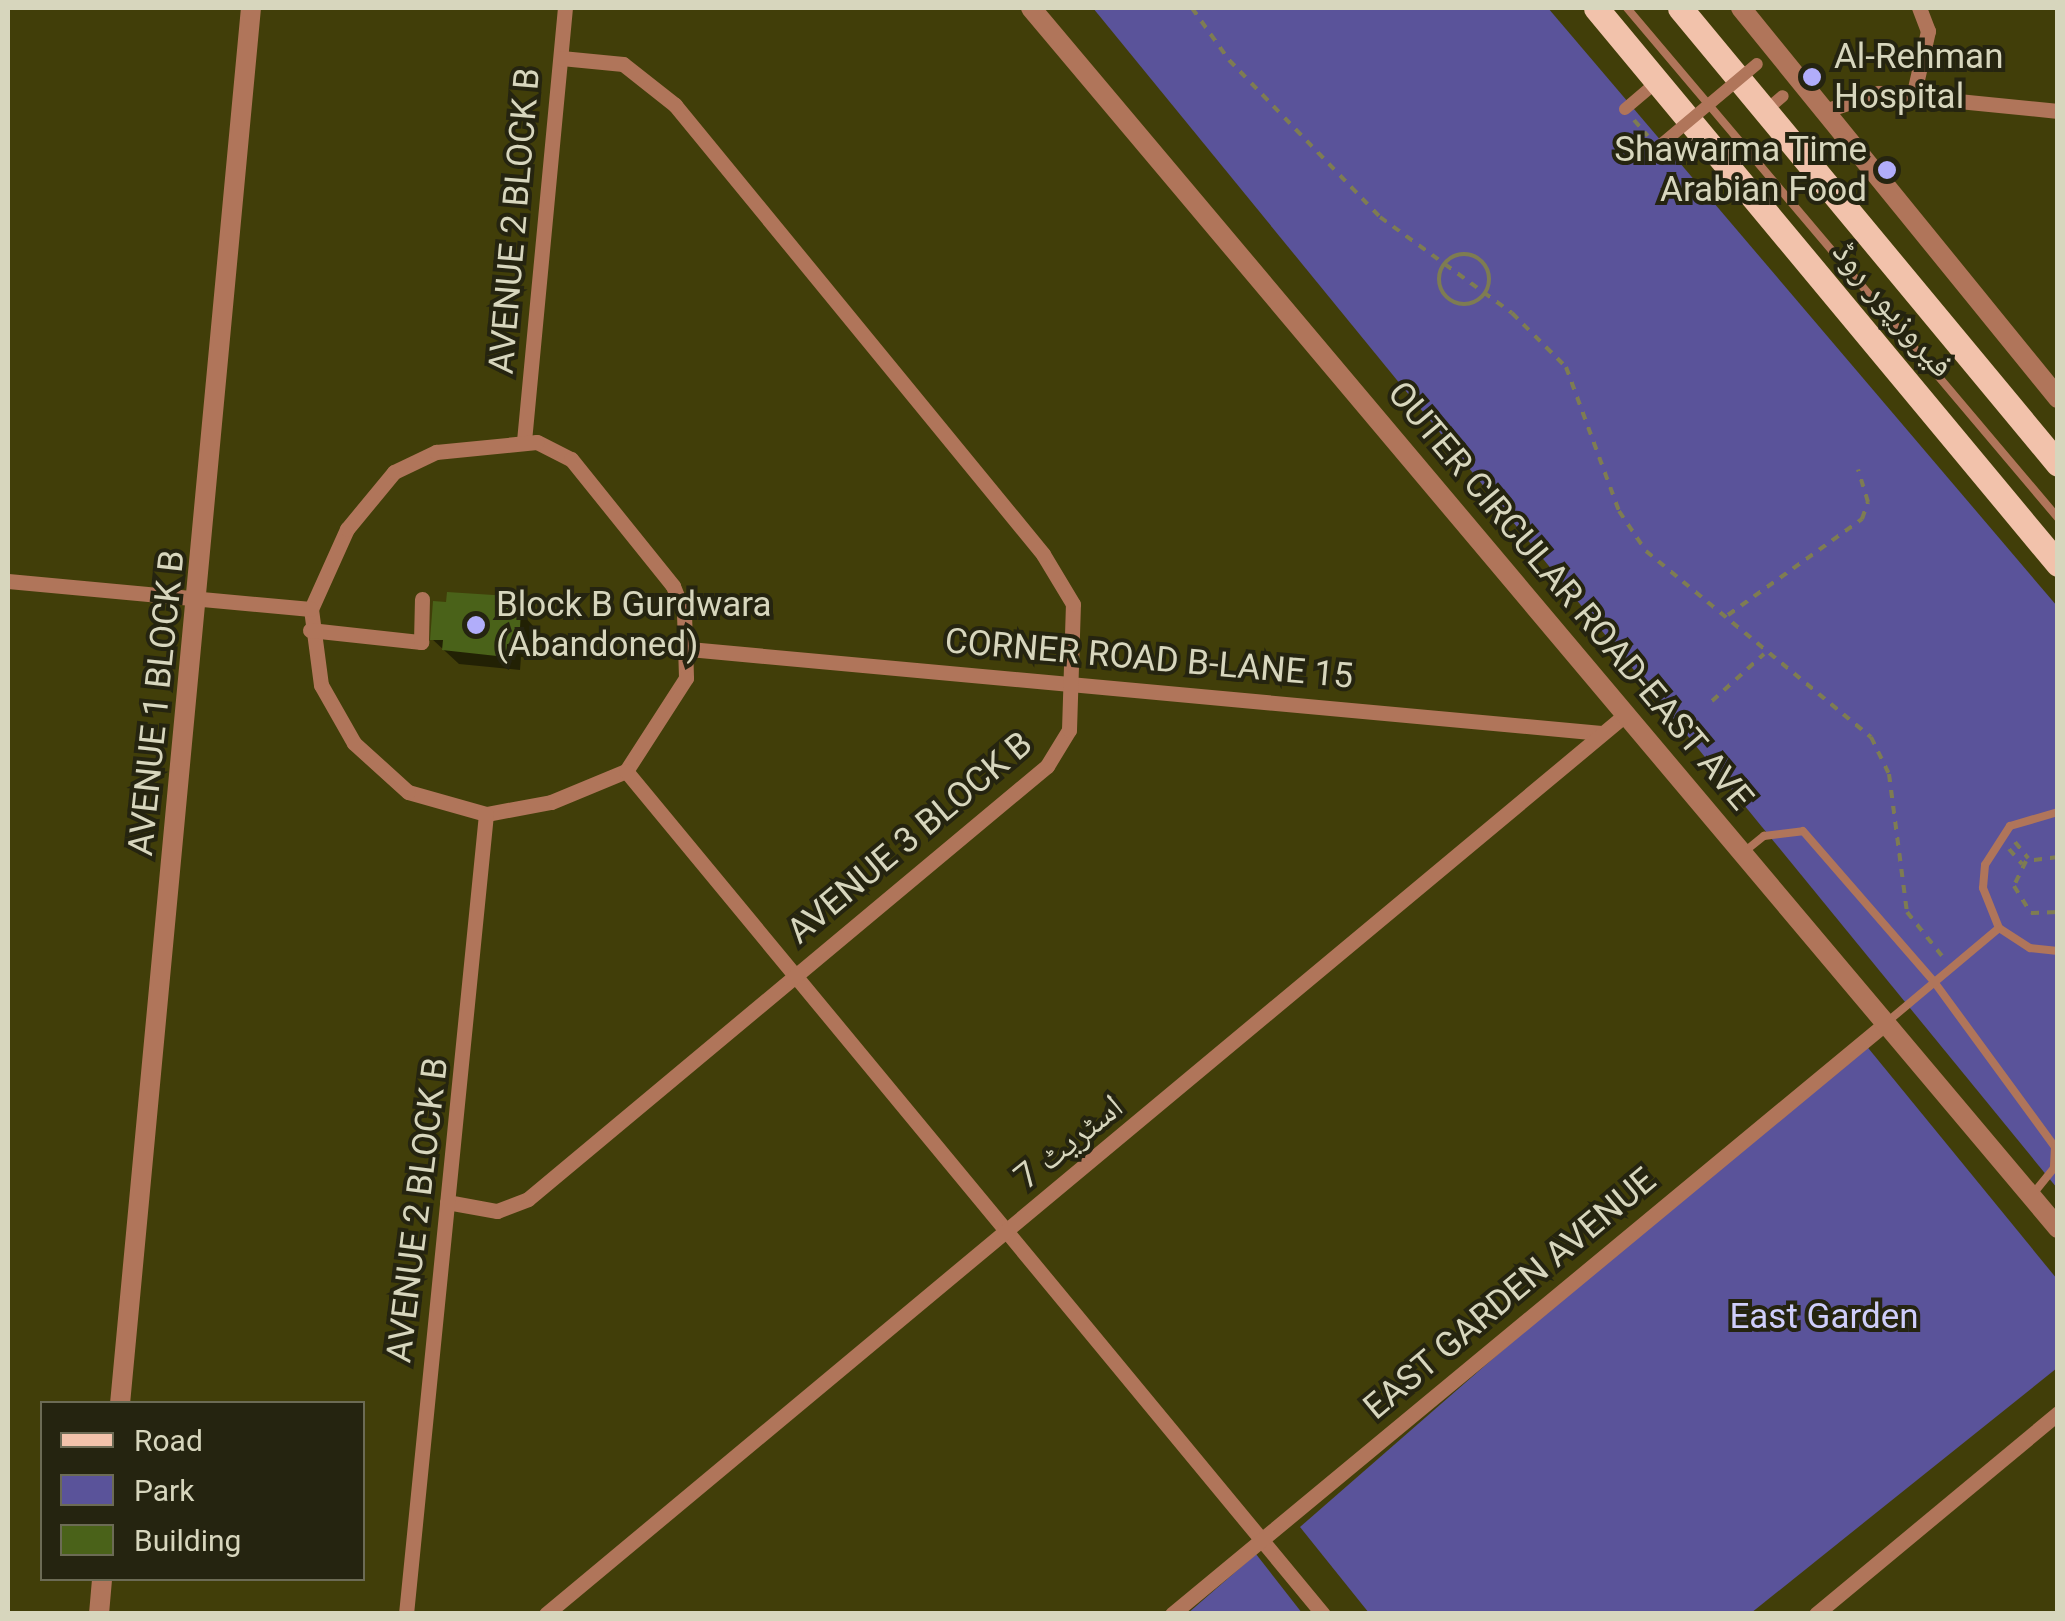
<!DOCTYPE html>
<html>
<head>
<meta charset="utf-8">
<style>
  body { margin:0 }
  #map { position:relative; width:2065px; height:1621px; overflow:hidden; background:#413e09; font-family:Roboto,"Noto Naskh Arabic",sans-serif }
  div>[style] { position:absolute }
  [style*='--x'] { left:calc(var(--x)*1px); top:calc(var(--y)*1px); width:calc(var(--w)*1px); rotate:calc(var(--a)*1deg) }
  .green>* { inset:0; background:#5a539a }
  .shadow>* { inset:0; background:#0007 }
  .building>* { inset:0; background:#4a6219 }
  .path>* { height:4px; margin-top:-2px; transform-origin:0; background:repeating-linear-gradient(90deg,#7e7c52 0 8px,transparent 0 16px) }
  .path>.ring { margin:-2px; padding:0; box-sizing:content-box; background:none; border:4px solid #7e7c52; border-radius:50% }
  .service>* { height:8px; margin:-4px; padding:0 4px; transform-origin:4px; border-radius:4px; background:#b0755a }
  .pedestrian>* { height:12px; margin:-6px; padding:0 6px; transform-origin:6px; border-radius:6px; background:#b0755a }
  .minor>* { height:15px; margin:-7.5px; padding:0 7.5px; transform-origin:7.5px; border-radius:7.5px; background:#b0755a }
  .tertiary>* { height:20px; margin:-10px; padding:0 10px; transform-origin:10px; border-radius:10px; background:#b0755a }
  .primary>* { height:25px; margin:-12.5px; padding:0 12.5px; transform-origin:12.5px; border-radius:12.5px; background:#f2c2ab }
  .pedestrian-bridge>* { height:12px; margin:-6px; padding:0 6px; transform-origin:6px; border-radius:6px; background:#b0755a }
  .dots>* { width:28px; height:28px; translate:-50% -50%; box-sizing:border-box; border:5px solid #252410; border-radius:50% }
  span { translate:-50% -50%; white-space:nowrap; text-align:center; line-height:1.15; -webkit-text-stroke:8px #252410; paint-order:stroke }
  .poi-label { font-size:35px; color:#d7d6bd }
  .left { translate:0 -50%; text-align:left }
  .right { translate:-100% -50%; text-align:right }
  .street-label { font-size:35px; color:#d7d6bd }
  .park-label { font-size:35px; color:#cfcefb }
  .frame { position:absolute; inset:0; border:10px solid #d7d6bd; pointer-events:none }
  .legend { position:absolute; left:40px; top:1401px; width:325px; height:180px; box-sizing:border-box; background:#252410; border:2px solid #6c6b55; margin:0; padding:12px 18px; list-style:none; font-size:30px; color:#d7d6bd }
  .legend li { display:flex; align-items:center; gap:20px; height:50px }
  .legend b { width:50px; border:2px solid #6c6b55 }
</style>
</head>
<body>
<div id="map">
  <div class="green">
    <div style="clip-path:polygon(1093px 8px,1548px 8px,2057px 606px,2057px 1188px)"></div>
    <div style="clip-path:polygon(1860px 1038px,2057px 1279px,2057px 1368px,1751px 1613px,1369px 1613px,1300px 1527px)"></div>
    <div style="clip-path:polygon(1256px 1554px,1302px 1613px,1187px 1614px)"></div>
  </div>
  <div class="shadow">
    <div style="clip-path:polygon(508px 598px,534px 627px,533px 658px,521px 657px,520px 670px,459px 664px,432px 639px)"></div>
  </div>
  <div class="building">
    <div style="clip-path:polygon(447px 592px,509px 596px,508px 609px,521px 610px,519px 645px,507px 644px,506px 657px,442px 650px,443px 640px,430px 640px,433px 601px,446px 602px)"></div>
  </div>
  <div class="path">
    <div style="--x:1192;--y:8;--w:64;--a:54.6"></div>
    <div style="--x:1229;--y:60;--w:218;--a:46.1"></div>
    <div style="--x:1380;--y:217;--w:163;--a:36"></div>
    <div style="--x:1512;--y:313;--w:76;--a:45"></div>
    <div style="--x:1566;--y:367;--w:153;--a:69.8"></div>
    <div style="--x:1619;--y:511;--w:48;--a:56"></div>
    <div style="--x:1646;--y:551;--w:292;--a:39.6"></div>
    <div style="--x:1871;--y:737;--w:41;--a:64.1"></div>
    <div style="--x:1889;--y:774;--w:139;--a:82.6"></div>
    <div style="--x:1907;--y:912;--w:56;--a:51.5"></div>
    <div style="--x:1634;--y:120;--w:21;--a:49"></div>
    <div class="ring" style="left:1439px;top:254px;width:46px;height:46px"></div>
    <div style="--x:1728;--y:615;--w:165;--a:-35.6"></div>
    <div style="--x:1862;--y:519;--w:18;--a:-71"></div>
    <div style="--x:1868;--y:502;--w:34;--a:-107"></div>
    <div style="--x:1712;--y:701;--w:70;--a:-42.1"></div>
    <div style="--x:2015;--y:842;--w:21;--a:51"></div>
    <div style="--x:2009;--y:849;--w:20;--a:49"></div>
    <div style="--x:2058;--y:857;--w:32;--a:173"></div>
    <div style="--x:2026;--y:861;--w:28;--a:116"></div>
    <div style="--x:2014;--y:886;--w:32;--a:58"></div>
    <div style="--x:2031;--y:913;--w:27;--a:-2"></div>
  </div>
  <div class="service">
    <div style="--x:1627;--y:8;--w:668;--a:49.8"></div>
    <div style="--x:2058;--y:812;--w:50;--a:163.7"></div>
    <div style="--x:2010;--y:826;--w:46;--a:122.7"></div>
    <div style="--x:1985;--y:865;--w:23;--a:95"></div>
    <div style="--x:1983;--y:888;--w:43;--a:68.2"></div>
    <div style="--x:1999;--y:928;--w:37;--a:33"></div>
    <div style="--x:2030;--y:948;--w:28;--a:6"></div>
    <div style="--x:1744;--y:852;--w:26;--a:-39"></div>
    <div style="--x:1764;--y:836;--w:39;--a:-7"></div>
    <div style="--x:1803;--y:831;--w:201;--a:49"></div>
    <div style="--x:1935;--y:983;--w:203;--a:53.8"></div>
    <div style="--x:2055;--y:1147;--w:21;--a:93"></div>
    <div style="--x:2054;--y:1168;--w:32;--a:129"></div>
    <div style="--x:1887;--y:1022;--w:146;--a:-40"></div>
  </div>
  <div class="pedestrian">
    <div style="--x:1625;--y:109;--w:43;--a:-40.3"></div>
    <div style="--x:1765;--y:111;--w:23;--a:-40"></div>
  </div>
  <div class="minor">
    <div style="--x:1913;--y:97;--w:68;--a:-77.2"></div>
    <div style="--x:1928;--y:31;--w:25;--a:-111"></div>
    <div style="--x:1824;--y:111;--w:57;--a:-18.4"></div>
    <div style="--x:1878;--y:93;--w:181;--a:5.7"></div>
    <div style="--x:524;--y:441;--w:435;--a:-84.6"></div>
    <div style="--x:537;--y:442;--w:38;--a:27"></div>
    <div style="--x:571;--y:459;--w:163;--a:51.2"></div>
    <div style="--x:673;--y:586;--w:29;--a:68"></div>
    <div style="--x:684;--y:613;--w:65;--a:88.2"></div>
    <div style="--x:686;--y:678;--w:111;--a:122.8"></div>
    <div style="--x:626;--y:771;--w:81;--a:157.5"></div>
    <div style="--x:551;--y:802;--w:66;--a:169.5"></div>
    <div style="--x:486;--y:814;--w:81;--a:-164.2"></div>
    <div style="--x:408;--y:792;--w:73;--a:-137.8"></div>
    <div style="--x:354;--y:743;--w:67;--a:-119.6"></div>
    <div style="--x:321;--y:685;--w:77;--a:-97.5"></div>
    <div style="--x:311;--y:609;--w:88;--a:-65.8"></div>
    <div style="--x:347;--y:529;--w:74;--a:-50.5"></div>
    <div style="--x:394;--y:472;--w:47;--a:-25.5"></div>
    <div style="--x:436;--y:452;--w:101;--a:-5.7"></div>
    <div style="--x:8;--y:581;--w:304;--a:5.3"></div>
    <div style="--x:310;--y:630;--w:112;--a:6.2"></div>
    <div style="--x:421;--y:642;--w:43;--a:-88.7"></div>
    <div style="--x:689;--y:649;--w:916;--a:5.26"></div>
    <div style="--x:626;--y:771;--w:1094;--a:50.42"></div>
    <div style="--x:447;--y:1202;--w:51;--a:10.2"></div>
    <div style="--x:497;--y:1211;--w:33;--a:-21"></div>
    <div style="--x:528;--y:1199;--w:676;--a:-39.84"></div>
    <div style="--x:1047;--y:766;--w:42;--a:-58.6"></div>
    <div style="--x:1069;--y:730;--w:126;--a:-88.2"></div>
    <div style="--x:1073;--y:604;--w:58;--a:-121"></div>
    <div style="--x:1043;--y:554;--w:581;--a:-129.34"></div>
    <div style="--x:675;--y:105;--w:66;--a:-141.7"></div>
    <div style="--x:623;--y:64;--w:62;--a:-174.5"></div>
    <div style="--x:406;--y:1614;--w:804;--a:-84.29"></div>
    <div style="--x:546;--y:1614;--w:1404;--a:-39.8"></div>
    <div style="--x:1172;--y:1614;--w:928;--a:-39.62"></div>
    <div style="--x:1816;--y:1614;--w:315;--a:-39.7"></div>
  </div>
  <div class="tertiary">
    <div style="--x:1031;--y:8;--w:1595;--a:49.91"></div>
    <div style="--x:1741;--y:8;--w:503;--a:50.9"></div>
    <div style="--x:120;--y:1404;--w:1402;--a:-84.64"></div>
    <div style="--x:99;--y:1614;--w:36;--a:-85"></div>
  </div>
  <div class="primary">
    <div style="--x:1596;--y:8;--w:723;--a:50.28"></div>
    <div style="--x:1680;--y:8;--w:592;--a:50.34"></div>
  </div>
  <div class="pedestrian-bridge">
    <div style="--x:1658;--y:147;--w:129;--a:-40"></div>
  </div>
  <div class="dots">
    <div style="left:1812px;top:77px;background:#b1adfa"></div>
    <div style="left:1887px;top:170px;background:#b1adfa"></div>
    <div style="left:476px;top:625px;background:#b1adfa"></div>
  </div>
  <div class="poi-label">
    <span class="left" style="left:1834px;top:77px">Al-Rehman<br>Hospital</span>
    <span class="right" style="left:1867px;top:170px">Shawarma Time<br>Arabian Food</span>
    <span class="left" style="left:496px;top:625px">Block B Gurdwara<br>(Abandoned)</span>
  </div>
  <div class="street-label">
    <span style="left:515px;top:221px;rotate:-85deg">AVENUE 2 BLOCK B</span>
    <span style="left:1893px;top:309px;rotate:50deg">فیروزپور روڈ</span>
    <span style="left:1570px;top:596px;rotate:50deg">OUTER CIRCULAR ROAD-EAST AVE</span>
    <span style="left:1149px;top:659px;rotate:5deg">CORNER ROAD B-LANE 15</span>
    <span style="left:157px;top:703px;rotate:-84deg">AVENUE 1 BLOCK B</span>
    <span style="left:910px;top:838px;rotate:-40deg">AVENUE 3 BLOCK B</span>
    <span style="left:1069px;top:1142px;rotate:-39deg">اسٹریٹ 7</span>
    <span style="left:418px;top:1210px;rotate:-83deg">AVENUE 2 BLOCK B</span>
    <span style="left:1510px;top:1294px;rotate:-40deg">EAST GARDEN AVENUE</span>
  </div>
  <div class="park-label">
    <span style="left:1824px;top:1317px">East Garden</span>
  </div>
  <div class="frame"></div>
  <ul class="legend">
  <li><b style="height:12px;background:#f2c2ab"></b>Road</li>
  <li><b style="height:28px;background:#5a539a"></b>Park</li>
  <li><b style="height:28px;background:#4a6219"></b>Building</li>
  </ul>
</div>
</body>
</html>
